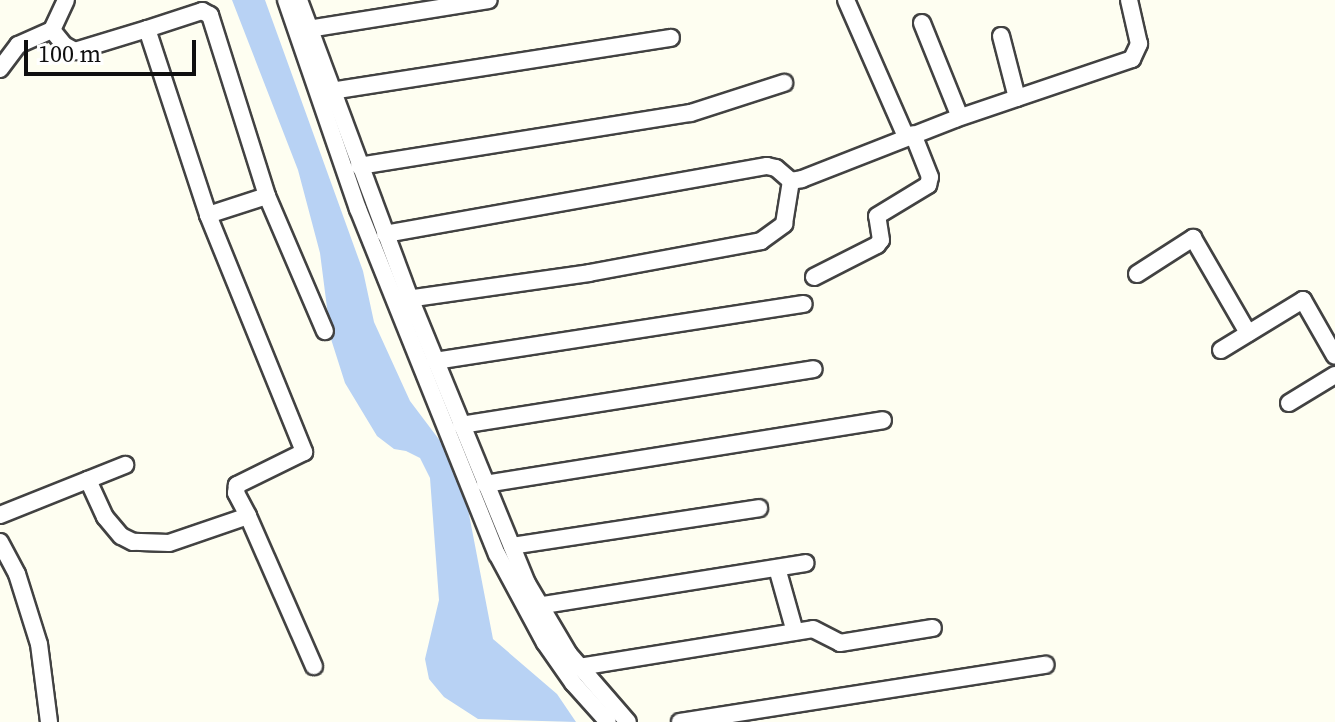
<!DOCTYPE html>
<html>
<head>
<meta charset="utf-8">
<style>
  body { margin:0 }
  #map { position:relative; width:1335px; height:722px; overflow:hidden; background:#fefef1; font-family:"Source Serif 4",serif }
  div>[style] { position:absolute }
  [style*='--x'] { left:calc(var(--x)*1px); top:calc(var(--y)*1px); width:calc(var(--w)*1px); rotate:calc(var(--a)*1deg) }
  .water>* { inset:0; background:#b8d2f4 }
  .roads { filter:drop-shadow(2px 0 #424242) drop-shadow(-2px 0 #424242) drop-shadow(0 2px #424242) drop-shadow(0 -2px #424242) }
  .minor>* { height:16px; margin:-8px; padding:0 8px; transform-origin:8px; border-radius:8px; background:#fff }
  span { translate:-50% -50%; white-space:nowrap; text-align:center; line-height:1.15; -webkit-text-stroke:8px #fff; paint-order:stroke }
  .scale { position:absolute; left:24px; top:40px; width:172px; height:36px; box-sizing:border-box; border:4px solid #0f0f0f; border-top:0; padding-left:10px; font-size:24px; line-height:28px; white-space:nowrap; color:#0f0f0f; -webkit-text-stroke:6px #fff; paint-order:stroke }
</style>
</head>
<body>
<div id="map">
  <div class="water">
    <div style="clip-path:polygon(232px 0,265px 0,363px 271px,374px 322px,410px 401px,450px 454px,468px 509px,493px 639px,557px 694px,576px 722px,478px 719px,444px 697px,429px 679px,425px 659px,439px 600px,430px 478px,420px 458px,406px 451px,394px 449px,377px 436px,345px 383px,331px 339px,320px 253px,298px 170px)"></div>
  </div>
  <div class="roads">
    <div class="minor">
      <div style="--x:286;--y:0;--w:221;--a:71"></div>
      <div style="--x:358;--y:209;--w:372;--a:68.1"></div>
      <div style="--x:497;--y:554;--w:101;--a:61.7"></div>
      <div style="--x:545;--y:643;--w:49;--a:55"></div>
      <div style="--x:573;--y:683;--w:52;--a:48.1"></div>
      <div style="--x:299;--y:0;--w:318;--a:69.6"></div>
      <div style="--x:410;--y:298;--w:308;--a:67.7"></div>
      <div style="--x:527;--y:583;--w:82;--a:59.4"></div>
      <div style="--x:569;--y:654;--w:90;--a:49.1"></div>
      <div style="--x:846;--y:0;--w:150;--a:66.3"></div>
      <div style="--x:922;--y:23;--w:101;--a:68"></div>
      <div style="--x:147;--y:29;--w:58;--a:-18.1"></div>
      <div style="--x:202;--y:11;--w:9;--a:27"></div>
      <div style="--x:210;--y:15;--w:190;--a:72.5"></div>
      <div style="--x:267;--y:196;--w:147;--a:66.8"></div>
      <div style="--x:52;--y:30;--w:19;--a:51"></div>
      <div style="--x:64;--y:45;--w:13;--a:29"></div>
      <div style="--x:75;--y:51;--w:75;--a:-17"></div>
      <div style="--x:147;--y:29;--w:196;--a:71.8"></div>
      <div style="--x:208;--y:215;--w:256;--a:67.9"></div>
      <div style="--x:304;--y:452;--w:75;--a:153.8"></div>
      <div style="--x:237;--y:485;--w:8;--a:97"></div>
      <div style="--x:236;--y:493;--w:26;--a:62"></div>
      <div style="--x:248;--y:516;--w:83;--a:161.1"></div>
      <div style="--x:169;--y:543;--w:36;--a:-178"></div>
      <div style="--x:133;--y:542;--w:13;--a:-153"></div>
      <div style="--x:121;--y:536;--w:25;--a:-130"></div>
      <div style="--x:105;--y:517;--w:41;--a:-114.7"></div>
      <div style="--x:302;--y:30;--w:189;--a:-9.1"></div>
      <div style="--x:1001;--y:36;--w:64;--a:75.5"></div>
      <div style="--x:0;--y:69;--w:30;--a:-53"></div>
      <div style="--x:18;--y:45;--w:37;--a:-24"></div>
      <div style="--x:52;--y:30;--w:33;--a:-65"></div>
      <div style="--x:331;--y:91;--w:344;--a:-8.9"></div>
      <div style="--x:359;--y:166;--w:336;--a:-9.1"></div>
      <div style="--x:691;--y:113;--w:98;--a:-17.9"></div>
      <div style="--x:208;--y:215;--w:62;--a:-17.9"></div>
      <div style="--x:385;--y:234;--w:388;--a:-10.1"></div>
      <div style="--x:767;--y:166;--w:9;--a:13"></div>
      <div style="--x:776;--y:168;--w:20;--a:41"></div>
      <div style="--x:791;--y:181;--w:11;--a:-10"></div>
      <div style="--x:802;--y:179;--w:164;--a:-21.4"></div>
      <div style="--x:955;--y:119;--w:187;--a:-18.7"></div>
      <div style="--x:1132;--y:59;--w:17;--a:-65"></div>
      <div style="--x:1139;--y:44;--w:45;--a:-102.8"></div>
      <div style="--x:1137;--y:274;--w:67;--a:-32.7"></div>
      <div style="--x:1193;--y:238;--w:110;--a:59.9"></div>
      <div style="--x:814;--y:277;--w:71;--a:-26.9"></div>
      <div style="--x:877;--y:245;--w:6;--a:-51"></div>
      <div style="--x:881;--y:240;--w:24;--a:-99"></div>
      <div style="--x:877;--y:216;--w:60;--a:-31.3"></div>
      <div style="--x:928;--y:185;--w:8;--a:-76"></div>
      <div style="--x:930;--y:177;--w:46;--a:-111.6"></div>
      <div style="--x:400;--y:300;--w:191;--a:-8.1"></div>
      <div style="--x:589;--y:273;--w:175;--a:-10.5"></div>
      <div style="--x:761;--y:241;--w:29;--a:-36"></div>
      <div style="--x:784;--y:224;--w:44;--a:-80.8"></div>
      <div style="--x:1221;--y:350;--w:96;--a:-31.4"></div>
      <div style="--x:1303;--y:300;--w:64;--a:60.3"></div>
      <div style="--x:435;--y:361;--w:373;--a:-8.8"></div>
      <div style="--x:1289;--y:403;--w:54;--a:-31.3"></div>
      <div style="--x:461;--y:425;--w:357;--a:-9"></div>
      <div style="--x:485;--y:484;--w:403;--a:-9.1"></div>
      <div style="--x:0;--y:515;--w:135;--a:-21.8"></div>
      <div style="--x:248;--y:516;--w:164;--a:66.3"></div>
      <div style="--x:0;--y:542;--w:36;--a:62"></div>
      <div style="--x:17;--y:574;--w:73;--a:72.6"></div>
      <div style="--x:39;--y:644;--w:79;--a:82.7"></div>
      <div style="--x:512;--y:546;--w:250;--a:-8.7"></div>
      <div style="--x:777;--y:568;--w:66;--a:74.3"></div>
      <div style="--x:531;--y:607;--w:278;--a:-9.1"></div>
      <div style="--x:573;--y:668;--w:243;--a:-9.2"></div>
      <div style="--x:813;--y:629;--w:30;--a:27"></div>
      <div style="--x:840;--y:643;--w:94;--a:-9.2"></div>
      <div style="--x:680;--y:722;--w:370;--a:-8.9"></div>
    </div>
  </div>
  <div class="scale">100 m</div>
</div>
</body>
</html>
